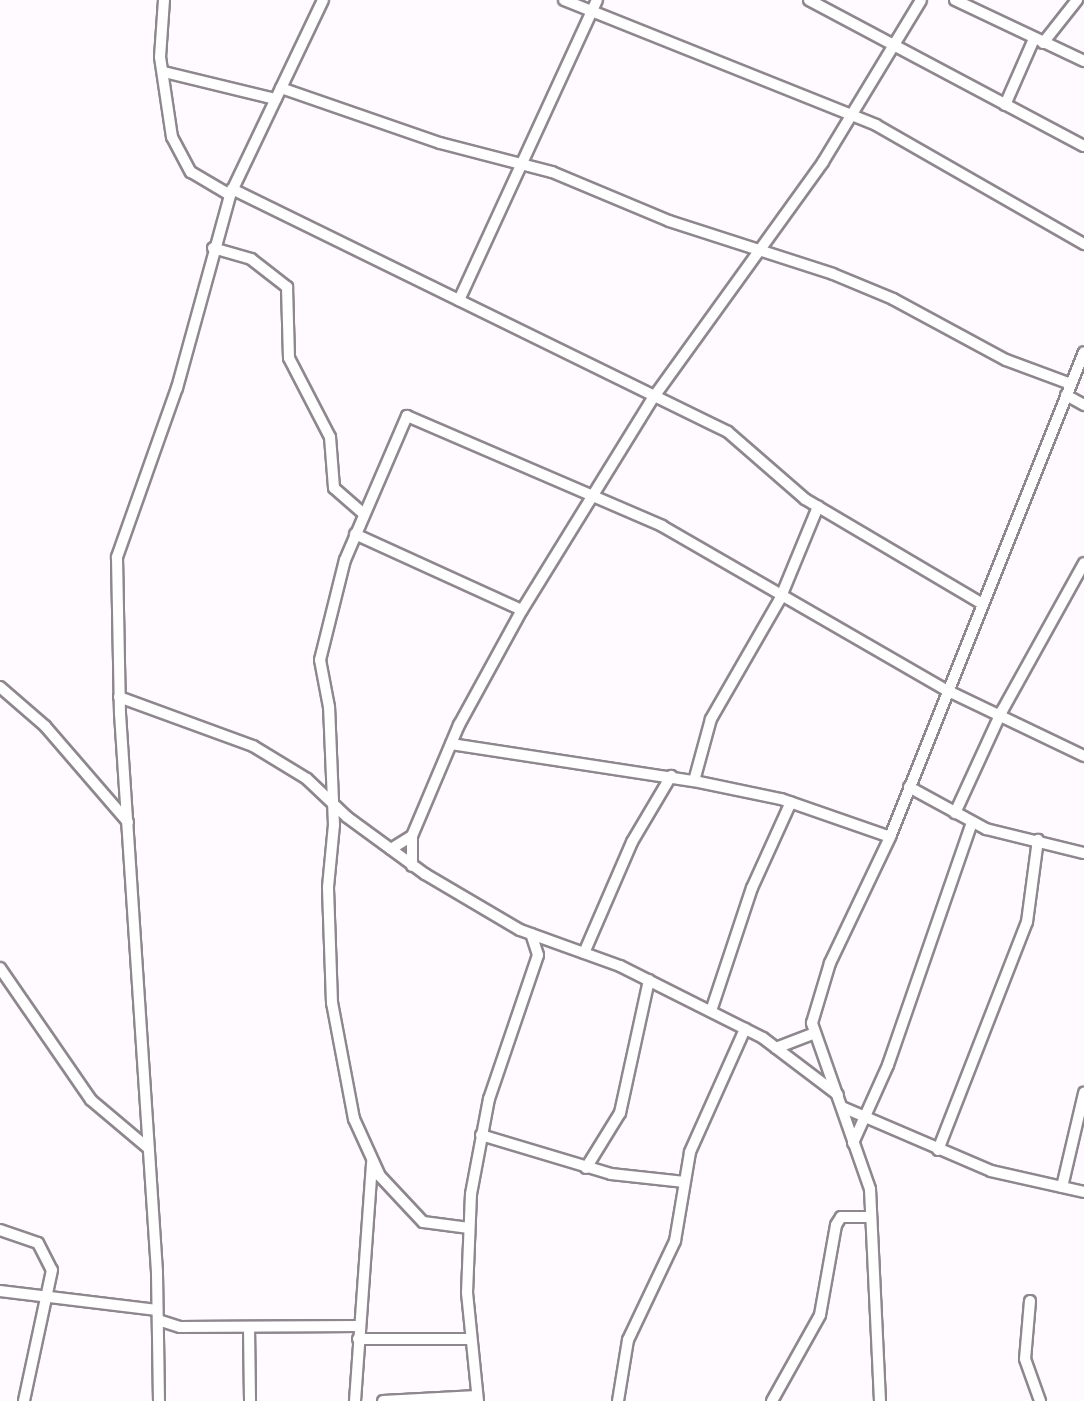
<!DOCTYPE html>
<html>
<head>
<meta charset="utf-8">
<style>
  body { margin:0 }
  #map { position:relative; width:1084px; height:1401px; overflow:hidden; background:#fffaff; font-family:Cabin,sans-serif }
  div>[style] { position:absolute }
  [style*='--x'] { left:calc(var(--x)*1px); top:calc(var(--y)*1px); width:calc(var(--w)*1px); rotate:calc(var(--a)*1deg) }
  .roads { filter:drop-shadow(2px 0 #8e878e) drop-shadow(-2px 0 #8e878e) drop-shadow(0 2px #8e878e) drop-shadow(0 -2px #8e878e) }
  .minor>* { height:10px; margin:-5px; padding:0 5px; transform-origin:5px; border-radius:5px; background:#fff }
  span { translate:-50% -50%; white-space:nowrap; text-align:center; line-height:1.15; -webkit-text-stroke:7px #fff; paint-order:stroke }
</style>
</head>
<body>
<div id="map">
  <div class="roads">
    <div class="minor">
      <div style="--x:164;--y:0;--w:57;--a:94"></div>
      <div style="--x:160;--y:57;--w:81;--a:81.5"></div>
      <div style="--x:172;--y:137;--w:40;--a:62"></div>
      <div style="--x:191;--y:172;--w:45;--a:30.5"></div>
      <div style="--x:564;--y:0;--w:336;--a:21.8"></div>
      <div style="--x:876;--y:125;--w:240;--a:29.8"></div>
      <div style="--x:809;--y:0;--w:311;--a:28"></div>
      <div style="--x:955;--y:0;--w:143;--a:25.3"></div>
      <div style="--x:1043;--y:43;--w:55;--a:-51.7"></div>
      <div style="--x:164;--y:72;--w:115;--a:13.6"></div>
      <div style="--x:281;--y:88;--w:168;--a:19.1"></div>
      <div style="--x:440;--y:143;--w:116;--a:14.5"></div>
      <div style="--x:552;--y:172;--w:127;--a:22.7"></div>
      <div style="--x:669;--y:221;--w:172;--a:17.9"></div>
      <div style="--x:833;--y:274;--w:65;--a:22.6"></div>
      <div style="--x:893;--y:299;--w:128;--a:28.4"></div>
      <div style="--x:1006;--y:360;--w:69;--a:20.3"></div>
      <div style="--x:1005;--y:105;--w:72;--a:-66.3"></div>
      <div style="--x:232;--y:189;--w:552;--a:26.1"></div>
      <div style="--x:728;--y:432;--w:102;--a:41"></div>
      <div style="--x:805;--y:499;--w:204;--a:30.6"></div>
      <div style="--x:213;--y:248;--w:40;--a:16"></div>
      <div style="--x:251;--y:259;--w:46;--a:37.9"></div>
      <div style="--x:287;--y:287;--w:71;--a:88.4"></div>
      <div style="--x:289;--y:358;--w:89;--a:62.6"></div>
      <div style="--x:330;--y:437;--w:51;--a:85.5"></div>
      <div style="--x:334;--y:488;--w:38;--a:41"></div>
      <div style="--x:459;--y:300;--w:330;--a:-65.3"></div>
      <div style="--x:1066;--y:395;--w:21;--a:29"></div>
      <div style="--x:355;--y:534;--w:183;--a:24.5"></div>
      <div style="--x:0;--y:687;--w:60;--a:40.9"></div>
      <div style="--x:45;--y:726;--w:127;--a:49.2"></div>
      <div style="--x:119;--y:697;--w:143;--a:20.1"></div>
      <div style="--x:253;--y:746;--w:63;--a:31.4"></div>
      <div style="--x:307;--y:779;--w:55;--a:43.5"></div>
      <div style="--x:347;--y:817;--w:97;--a:36.2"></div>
      <div style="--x:425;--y:874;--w:110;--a:30.5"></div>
      <div style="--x:520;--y:930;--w:106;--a:19.8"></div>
      <div style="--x:620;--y:966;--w:160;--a:26.7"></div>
      <div style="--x:763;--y:1038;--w:94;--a:37.2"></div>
      <div style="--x:451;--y:744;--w:246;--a:8.7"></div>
      <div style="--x:694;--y:781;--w:89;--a:11.7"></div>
      <div style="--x:781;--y:799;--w:115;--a:19.2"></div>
      <div style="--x:694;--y:781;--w:64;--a:-74.7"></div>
      <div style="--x:711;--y:719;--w:138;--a:-60.1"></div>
      <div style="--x:780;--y:599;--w:100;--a:-67.6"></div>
      <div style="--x:909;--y:787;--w:88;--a:28.6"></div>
      <div style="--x:986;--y:829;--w:101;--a:13.8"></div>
      <div style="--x:955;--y:813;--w:112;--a:-65.3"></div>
      <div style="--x:1002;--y:711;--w:169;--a:-61"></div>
      <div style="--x:391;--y:849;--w:25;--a:-32"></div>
      <div style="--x:412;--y:866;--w:30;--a:-90"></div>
      <div style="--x:412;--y:836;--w:121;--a:-67.1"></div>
      <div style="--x:459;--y:725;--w:131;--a:-61.3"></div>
      <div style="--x:522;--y:610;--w:249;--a:-58.3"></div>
      <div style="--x:653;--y:398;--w:291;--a:-54.2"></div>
      <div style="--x:823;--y:162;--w:189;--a:-58.8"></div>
      <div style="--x:584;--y:953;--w:121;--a:-66.6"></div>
      <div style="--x:632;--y:842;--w:77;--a:-59.4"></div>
      <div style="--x:0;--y:968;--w:160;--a:55.4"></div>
      <div style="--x:91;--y:1100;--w:75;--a:40.1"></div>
      <div style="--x:711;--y:1011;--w:130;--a:-71.6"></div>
      <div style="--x:752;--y:888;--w:94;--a:-65.6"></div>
      <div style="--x:776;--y:1048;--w:39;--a:-21"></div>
      <div style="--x:842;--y:1107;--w:162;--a:23.2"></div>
      <div style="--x:991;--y:1171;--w:95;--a:12.7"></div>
      <div style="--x:481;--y:1135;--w:136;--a:16.7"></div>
      <div style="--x:611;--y:1174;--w:74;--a:6.2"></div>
      <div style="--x:853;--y:1143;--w:85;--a:-65.8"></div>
      <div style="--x:888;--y:1065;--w:257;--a:-70.9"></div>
      <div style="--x:938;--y:1150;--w:245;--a:-68.7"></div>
      <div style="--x:1027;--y:922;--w:83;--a:-82.4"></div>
      <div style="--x:586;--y:1168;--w:65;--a:-58.3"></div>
      <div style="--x:620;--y:1113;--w:136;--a:-77.7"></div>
      <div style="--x:1062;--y:1187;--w:97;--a:-76.8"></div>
      <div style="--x:469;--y:1228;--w:46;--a:-172.6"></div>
      <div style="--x:423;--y:1222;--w:63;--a:-133.1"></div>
      <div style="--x:380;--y:1176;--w:63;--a:-114.5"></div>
      <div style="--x:354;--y:1119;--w:118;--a:-100.7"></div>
      <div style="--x:332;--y:1003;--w:116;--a:-92"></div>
      <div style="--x:328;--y:887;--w:62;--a:-84.5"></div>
      <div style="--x:334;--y:825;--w:118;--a:-92.4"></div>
      <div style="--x:329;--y:707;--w:48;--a:-100.8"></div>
      <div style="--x:320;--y:660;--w:103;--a:-76"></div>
      <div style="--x:345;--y:560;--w:157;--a:-66.7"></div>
      <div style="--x:407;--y:416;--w:278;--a:23.3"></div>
      <div style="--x:662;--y:526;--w:328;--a:30"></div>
      <div style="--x:946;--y:690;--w:153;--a:25.6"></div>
      <div style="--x:0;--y:1230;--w:40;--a:18.9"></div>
      <div style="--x:38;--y:1243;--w:30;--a:63"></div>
      <div style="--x:52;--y:1270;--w:134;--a:102.1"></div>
      <div style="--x:0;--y:1291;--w:158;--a:6.9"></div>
      <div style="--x:1030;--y:1301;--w:58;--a:94.9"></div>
      <div style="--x:1025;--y:1359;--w:45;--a:70.3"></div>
      <div style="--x:158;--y:1320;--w:23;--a:18"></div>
      <div style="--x:180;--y:1327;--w:179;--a:-0.3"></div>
      <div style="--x:249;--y:1328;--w:73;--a:89.2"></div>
      <div style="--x:358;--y:1339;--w:111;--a:0"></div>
      <div style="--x:159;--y:1401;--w:129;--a:-90.9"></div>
      <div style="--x:157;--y:1272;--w:559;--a:-93.79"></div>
      <div style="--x:120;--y:714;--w:157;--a:-91.1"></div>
      <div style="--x:117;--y:557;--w:179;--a:-70.5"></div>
      <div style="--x:177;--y:388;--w:200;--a:-74.6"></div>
      <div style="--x:230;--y:195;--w:216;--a:-64.5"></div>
      <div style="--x:355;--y:1401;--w:239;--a:-85.9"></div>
      <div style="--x:383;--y:1401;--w:94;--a:-3"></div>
      <div style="--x:478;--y:1401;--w:109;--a:-95.8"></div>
      <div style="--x:467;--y:1293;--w:99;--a:-87.7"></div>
      <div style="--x:471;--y:1194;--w:97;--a:-79.3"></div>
      <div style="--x:489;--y:1099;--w:152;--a:-71.2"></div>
      <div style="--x:538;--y:955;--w:22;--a:-108"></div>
      <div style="--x:618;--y:1401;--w:62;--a:-80.7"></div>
      <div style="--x:628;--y:1340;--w:110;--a:-64.6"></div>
      <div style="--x:675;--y:1241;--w:90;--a:-80.4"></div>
      <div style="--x:690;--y:1152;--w:135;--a:-65.9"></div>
      <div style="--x:772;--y:1401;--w:98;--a:-60.8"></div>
      <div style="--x:820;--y:1315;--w:91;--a:-79.9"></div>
      <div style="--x:836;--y:1225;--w:9;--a:-58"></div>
      <div style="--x:841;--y:1217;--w:29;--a:0"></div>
      <div style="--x:880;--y:1401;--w:212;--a:-92.7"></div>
      <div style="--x:870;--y:1189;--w:176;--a:-109.3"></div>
      <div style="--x:812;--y:1023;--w:63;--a:-73.3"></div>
      <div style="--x:830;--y:963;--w:140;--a:-64.5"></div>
      <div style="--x:890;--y:837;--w:522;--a:-68.2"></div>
    </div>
  </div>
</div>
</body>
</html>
